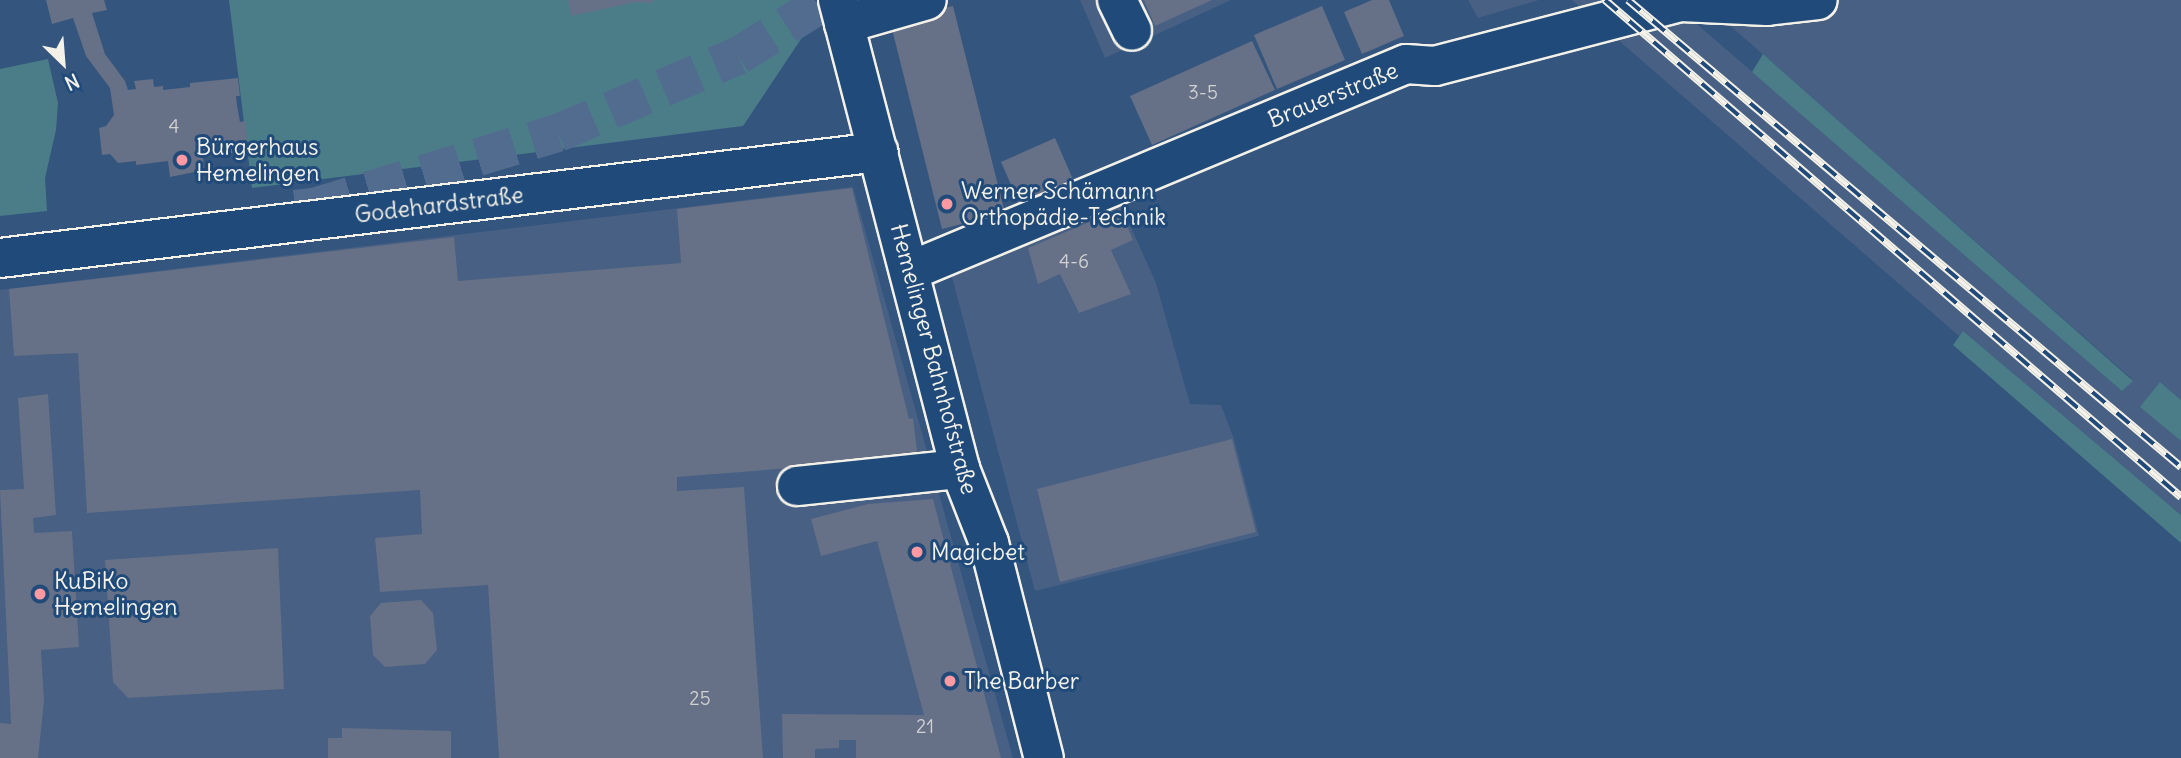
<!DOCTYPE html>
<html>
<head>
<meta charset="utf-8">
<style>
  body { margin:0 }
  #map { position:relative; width:2181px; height:758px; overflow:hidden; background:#34557e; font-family:Delius,sans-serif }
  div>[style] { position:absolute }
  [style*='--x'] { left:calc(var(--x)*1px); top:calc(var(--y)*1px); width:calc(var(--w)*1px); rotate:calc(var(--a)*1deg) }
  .built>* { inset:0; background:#476083 }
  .green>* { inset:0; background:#4b7d89 }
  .building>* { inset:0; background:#667087 }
  .major-tunnel>* { height:38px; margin-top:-19px; transform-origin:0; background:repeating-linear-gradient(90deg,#516c8e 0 38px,transparent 0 57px) }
  .roads { filter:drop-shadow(2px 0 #f4f1e8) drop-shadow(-2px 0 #f4f1e8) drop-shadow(0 2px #f4f1e8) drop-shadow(0 -2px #f4f1e8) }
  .minor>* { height:38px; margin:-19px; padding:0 19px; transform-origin:19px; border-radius:19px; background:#1f4a7a }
  .rail>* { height:8px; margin-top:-4px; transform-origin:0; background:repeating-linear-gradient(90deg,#1f4a7a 0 16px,#f4f1e8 0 32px); box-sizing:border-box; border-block:2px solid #f4f1e8 }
  .dots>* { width:19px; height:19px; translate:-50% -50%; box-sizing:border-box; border:4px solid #1f4a7a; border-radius:50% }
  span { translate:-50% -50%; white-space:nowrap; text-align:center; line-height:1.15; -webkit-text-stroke:6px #1f4a7a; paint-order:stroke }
  .number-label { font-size:19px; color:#d0d1d0 }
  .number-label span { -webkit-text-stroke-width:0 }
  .street-label { font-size:23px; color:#f4f1e8 }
  .poi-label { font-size:23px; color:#f4f1e8 }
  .left { translate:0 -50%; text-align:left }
  .north { position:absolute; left:28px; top:28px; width:70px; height:70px; -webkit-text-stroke:5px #1f4a7a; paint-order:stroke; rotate:155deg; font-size:19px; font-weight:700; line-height:28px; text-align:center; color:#f4f1e8 }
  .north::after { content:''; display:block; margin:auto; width:24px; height:32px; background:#f4f1e8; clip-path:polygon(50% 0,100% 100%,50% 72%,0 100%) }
</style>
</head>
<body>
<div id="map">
  <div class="built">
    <div style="clip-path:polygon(1080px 0,1231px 0,1105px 58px)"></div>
    <div style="clip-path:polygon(1468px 0,1539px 0,1478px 18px)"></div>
    <div style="clip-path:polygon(1572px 0,1669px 0,2122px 391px,2133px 380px,1701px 0,2181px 0,2181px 400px,2160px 382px,2141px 407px,2181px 441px,2181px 515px,1963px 331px,1959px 336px)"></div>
    <div style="clip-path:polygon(853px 187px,1013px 758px,0 758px,0 290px)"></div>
    <div style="clip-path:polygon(1121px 205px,1156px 283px,1190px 404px,1221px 405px,1234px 439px,1259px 536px,1035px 591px,952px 277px)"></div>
  </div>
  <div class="green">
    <div style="clip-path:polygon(229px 0,803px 0,809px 27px,743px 126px,252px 188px)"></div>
    <div style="clip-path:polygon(1763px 54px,1774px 64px,2133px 381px,2122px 391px,1752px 72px)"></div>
    <div style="clip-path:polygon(48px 59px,58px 103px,56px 130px,45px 178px,47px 211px,0 216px,0 69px)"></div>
    <div style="clip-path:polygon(1963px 331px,2181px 515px,2181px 543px,1953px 345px)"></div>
    <div style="clip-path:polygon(2160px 382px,2181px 400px,2181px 441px,2140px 407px)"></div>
  </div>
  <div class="building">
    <div style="clip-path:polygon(46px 0,104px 0,107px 10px,92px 13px,105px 54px,125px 81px,128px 90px,136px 89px,134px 81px,153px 79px,154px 87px,163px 86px,163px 90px,190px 87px,190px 83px,238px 78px,240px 96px,236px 96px,237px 105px,240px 122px,245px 121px,248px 151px,203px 157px,204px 170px,170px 177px,168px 161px,136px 165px,136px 161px,118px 163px,110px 154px,102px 155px,99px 128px,106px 126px,114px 115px,110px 88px,86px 56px,73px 18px,52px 24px)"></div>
    <div style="clip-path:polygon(568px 0,654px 0,651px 3px,636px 2px,571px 16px)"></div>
    <div style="clip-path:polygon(1144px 0,1212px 0,1155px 26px)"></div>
    <div style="clip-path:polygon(1372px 0,1389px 0,1404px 36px,1362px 54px,1344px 12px)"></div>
    <div style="clip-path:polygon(953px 6px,1005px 213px,942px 229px,890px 21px)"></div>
    <div style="clip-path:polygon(1322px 6px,1345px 60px,1277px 89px,1254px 35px)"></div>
    <div style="clip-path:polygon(1252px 41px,1275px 90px,1152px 145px,1130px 96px)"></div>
    <div style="clip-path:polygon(1055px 138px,1075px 184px,1021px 207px,1001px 162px)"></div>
    <div style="clip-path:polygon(852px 188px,909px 419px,913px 418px,918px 458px,677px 477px,677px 491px,744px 487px,763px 758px,499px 758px,488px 585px,380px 592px,375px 538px,422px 534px,420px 490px,87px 513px,78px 353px,14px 356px,9px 289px,454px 237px,458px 281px,681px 263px,677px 209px)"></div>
    <div style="clip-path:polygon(1120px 209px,1133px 240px,1111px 250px,1131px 294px,1079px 313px,1060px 274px,1038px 284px,1028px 248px)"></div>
    <div style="clip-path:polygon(48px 394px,56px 515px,33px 518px,34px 533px,72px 531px,79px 647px,41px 650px,44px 701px,38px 758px,0 758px,0 723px,11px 724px,0 490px,24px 489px,18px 398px)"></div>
    <div style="clip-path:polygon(1232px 439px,1256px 532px,1060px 582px,1037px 489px)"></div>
    <div style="clip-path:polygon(933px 499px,1001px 758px,856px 758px,856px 740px,839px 740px,839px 748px,815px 749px,815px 758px,783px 758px,782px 714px,924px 715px,877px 541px,821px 556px,811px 519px,868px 504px)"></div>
    <div style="clip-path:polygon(278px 548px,284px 689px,128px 698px,113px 682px,105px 560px)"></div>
    <div style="clip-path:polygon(421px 600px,433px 613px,437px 650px,425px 664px,385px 667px,373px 655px,370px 616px,381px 603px)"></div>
    <div style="clip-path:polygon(342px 728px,451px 731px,451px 758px,328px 758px,328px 738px,342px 738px)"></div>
  </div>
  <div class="major-tunnel">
    <div style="--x:295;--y:209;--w:19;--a:-6"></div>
    <div style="--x:314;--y:207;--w:255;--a:-16.9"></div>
    <div style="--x:558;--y:133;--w:196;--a:-23.2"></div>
    <div style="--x:738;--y:56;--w:105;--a:-32.2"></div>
  </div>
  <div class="roads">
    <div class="minor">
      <div style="--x:838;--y:0;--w:485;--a:75.4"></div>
      <div style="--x:960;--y:469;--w:79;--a:68.6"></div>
      <div style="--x:989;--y:543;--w:222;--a:75.7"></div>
      <div style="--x:1117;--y:0;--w:34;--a:64"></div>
      <div style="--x:844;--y:24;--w:86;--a:-16.1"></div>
      <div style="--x:0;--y:258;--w:885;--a:-6.88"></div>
      <div style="--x:910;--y:271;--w:537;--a:-22.65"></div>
      <div style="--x:1406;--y:64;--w:29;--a:4"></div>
      <div style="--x:1435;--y:66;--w:254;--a:-14.6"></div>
      <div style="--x:1681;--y:2;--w:86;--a:2.7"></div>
      <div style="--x:1767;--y:6;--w:51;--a:-6.7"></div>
      <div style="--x:797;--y:486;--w:164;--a:-6"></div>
    </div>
  </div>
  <div class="rail">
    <div style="--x:1605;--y:0;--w:761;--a:40.79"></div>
    <div style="--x:1628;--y:0;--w:724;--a:40.18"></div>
  </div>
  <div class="dots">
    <div style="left:182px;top:160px;background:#ff9aa2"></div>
    <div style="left:947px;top:204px;background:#ff9aa2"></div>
    <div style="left:917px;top:552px;background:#ff9aa2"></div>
    <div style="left:40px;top:594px;background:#ff9aa2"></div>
    <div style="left:950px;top:681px;background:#ff9aa2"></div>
  </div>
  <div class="number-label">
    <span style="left:1203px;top:93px">3-5</span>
    <span style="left:174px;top:127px">4</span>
    <span style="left:1074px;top:262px">4-6</span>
    <span style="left:700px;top:699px">25</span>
    <span style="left:925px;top:727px">21</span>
  </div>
  <div class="street-label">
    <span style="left:1333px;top:95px;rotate:-22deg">Brauerstraße</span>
    <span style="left:439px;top:205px;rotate:-7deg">Godehardstraße</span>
    <span style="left:934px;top:359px;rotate:75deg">Hemelinger Bahnhofstraße</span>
  </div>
  <div class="poi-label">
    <span class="left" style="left:196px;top:160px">Bürgerhaus<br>Hemelingen</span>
    <span class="left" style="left:961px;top:204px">Werner Schämann<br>Orthopädie-Technik</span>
    <span class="left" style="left:931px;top:552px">Magicbet</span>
    <span class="left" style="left:54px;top:594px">KuBiKo<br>Hemelingen</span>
    <span class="left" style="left:964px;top:681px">The Barber</span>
  </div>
  <div class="north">N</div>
</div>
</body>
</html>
